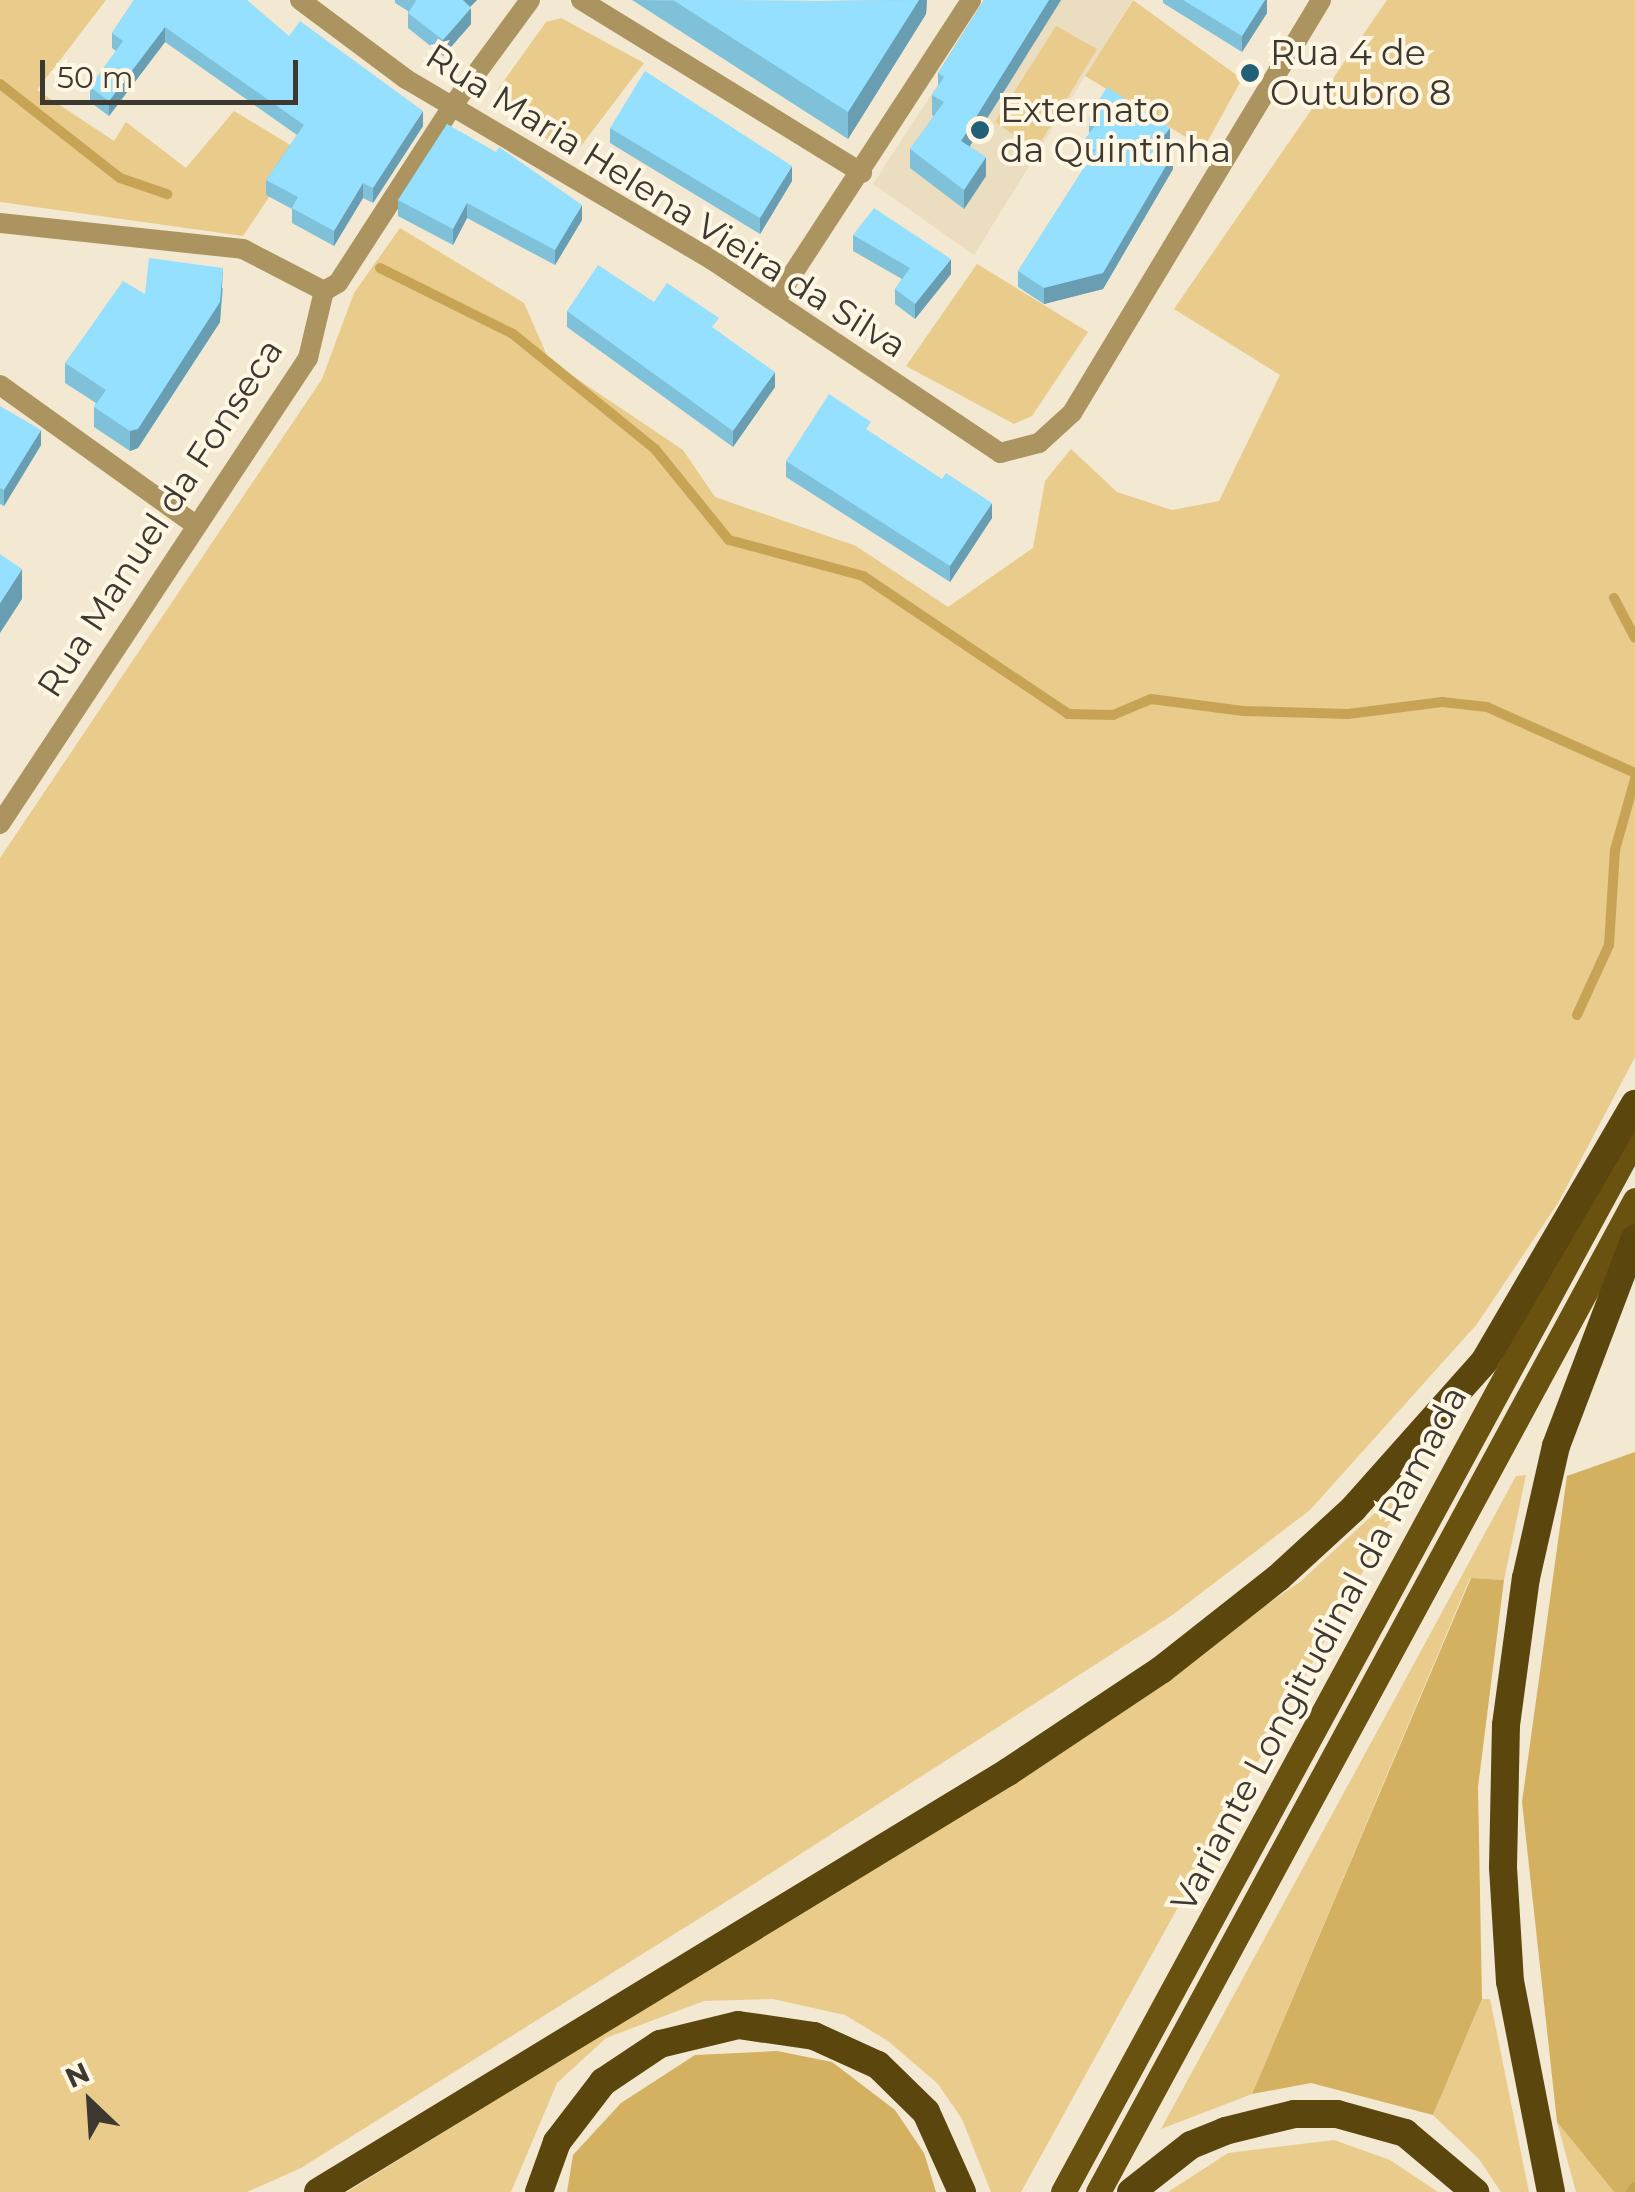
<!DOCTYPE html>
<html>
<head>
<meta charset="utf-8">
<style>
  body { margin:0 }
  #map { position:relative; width:1635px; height:2192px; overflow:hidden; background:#f3e8d1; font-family:Montserrat,sans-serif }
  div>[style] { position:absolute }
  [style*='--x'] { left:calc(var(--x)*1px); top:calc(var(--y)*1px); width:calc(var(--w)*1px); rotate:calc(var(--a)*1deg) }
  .built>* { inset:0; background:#ebddbf }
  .green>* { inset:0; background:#e9cc8b }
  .forest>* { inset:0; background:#d4b161 }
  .stream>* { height:10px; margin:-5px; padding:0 5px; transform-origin:5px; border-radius:5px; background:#c7a455 }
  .minor>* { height:20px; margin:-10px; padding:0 10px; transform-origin:10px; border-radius:10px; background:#ac9460 }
  .primary>* { height:25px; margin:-12.5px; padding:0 12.5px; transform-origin:12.5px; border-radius:12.5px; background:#69510f }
  .trunk>* { height:28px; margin:-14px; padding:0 14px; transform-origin:14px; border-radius:14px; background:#5b460d }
  .wall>* { inset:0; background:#80c1da }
  .shaded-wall>* { inset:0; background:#689db2 }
  .building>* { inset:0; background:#95e0fe }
  .dots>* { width:28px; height:28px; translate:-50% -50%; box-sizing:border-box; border:5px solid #fff6e3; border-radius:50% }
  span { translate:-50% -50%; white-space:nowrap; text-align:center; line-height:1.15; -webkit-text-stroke:8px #fff6e3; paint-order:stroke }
  .poi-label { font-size:35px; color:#3d3930 }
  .left { translate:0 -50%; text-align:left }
  .street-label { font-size:35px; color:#3d3930 }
  .north { position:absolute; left:40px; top:2052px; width:100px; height:100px; -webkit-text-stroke:8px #fff6e3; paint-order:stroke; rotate:335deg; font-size:28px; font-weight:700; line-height:40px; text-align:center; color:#3d3930 }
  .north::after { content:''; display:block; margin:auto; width:35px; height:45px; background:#3d3930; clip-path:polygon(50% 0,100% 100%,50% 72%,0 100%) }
  .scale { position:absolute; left:40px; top:60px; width:258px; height:45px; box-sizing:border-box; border:5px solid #3d3930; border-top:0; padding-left:12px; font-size:30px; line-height:35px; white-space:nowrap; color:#3d3930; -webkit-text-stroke:8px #fff6e3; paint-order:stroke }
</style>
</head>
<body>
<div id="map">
  <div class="built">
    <div style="clip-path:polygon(993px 0,1132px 0,974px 255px,873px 184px)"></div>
  </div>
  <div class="green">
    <div style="clip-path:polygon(0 0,106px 0,37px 90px,114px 141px,126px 122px,186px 168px,234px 111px,300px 151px,243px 236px,0 202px)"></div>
    <div style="clip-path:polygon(1133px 0,1242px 79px,1204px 148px,1085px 76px)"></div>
    <div style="clip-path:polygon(1387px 0,1635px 0,1635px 1057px,1558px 1203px,1477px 1324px,1310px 1510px,1171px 1616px,735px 1896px,301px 2168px,247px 2192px,0 2192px,0 858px,322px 379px,354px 293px,400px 228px,524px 303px,549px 360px,683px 450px,715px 497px,856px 546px,948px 607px,1033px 548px,1045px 481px,1071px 449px,1117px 492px,1172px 510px,1219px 501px,1280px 375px,1174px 309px)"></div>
    <div style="clip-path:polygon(561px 18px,644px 63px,572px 158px,502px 106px,498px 89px,546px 22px)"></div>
    <div style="clip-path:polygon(1056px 26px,1097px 49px,1036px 150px,995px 122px)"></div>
    <div style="clip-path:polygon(977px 264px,1088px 332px,1032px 416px,1014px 424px,906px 366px)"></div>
    <div style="clip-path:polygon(1526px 1475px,1504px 1580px,1470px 1578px,1252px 2094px,1161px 2129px,1516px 1476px)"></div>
    <div style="clip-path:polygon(1404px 1486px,1410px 1486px,1021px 2192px,991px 2192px,962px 2119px,938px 2084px,888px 2041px,845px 2015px,773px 1999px,704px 2001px,606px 2038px,557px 2083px,511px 2192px,347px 2192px,944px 1822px,1300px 1582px)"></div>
    <div style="clip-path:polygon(1482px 1999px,1490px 1999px,1529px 2192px,1501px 2192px,1479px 2159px,1433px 2115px)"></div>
    <div style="clip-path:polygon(1557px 2122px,1614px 2192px,1576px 2192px)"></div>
    <div style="clip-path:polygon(1334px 2140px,1390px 2160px,1438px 2192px,1168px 2192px,1228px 2153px)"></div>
  </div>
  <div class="forest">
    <div style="clip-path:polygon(1635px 1452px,1635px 2192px,1614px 2192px,1557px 2122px,1522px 1802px,1567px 1476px)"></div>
    <div style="clip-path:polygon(1471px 1578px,1504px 1580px,1478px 1787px,1482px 1999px,1433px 2115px,1311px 2083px,1252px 2094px)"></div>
    <div style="clip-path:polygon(777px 2051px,832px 2062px,895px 2110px,924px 2153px,936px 2192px,567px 2192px,573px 2155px,621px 2103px,695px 2055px)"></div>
  </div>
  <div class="stream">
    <div style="--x:0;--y:84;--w:152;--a:38.1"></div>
    <div style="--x:120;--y:178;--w:50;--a:18.8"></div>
    <div style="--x:380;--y:268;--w:148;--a:26.4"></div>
    <div style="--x:513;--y:334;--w:183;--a:39"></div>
    <div style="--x:655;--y:449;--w:117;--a:50.9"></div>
    <div style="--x:729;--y:540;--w:139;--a:15"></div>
    <div style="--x:863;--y:576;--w:247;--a:33.9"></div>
    <div style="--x:1068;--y:714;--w:45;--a:1.3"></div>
    <div style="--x:1113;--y:715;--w:41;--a:-22.8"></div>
    <div style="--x:1151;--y:699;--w:93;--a:7.4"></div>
    <div style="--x:1243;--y:711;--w:105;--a:1.6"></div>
    <div style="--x:1348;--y:714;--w:95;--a:-7.3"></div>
    <div style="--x:1442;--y:702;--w:45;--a:6.3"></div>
    <div style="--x:1487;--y:707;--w:162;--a:24"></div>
    <div style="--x:1614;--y:598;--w:45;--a:62.3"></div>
    <div style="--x:1577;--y:1015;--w:77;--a:-65.4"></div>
    <div style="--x:1609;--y:945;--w:95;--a:-86.4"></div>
    <div style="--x:1615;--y:850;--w:74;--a:-74.3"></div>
    <div style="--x:1631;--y:2192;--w:6;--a:-51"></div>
  </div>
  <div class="minor">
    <div style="--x:300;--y:0;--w:132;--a:36.7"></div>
    <div style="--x:406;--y:79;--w:356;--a:30.6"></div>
    <div style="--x:712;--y:260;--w:347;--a:33.8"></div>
    <div style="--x:1000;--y:453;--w:40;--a:-14.4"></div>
    <div style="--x:1039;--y:443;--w:45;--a:-42.3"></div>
    <div style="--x:1072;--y:413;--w:482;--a:-58.9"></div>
    <div style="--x:581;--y:0;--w:330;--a:31.6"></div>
    <div style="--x:0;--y:223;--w:244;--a:6.1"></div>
    <div style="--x:243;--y:249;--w:91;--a:27.4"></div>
    <div style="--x:324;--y:291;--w:16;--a:-30"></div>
    <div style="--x:338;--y:283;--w:212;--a:-57.1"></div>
    <div style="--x:453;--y:105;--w:130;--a:-53.7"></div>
    <div style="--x:775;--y:301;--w:359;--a:-56.9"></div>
    <div style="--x:0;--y:385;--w:242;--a:35.6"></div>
    <div style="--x:0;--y:824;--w:559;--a:-56.54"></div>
    <div style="--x:308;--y:358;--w:69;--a:-76.6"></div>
  </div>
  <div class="primary">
    <div style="--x:1063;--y:2192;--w:1199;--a:-61.51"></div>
    <div style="--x:1098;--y:2192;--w:1128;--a:-61.57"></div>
  </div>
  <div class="trunk">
    <div style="--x:318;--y:2192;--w:808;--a:-31.33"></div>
    <div style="--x:1008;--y:1772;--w:184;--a:-33.7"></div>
    <div style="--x:1161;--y:1670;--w:149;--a:-38.2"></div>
    <div style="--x:1278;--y:1578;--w:102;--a:-42.6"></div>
    <div style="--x:1353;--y:1509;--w:197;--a:-48.3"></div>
    <div style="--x:1484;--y:1362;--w:299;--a:-59.7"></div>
    <div style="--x:539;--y:2192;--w:53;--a:-70.2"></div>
    <div style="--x:557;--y:2142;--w:76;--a:-52.5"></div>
    <div style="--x:603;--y:2082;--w:69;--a:-33.7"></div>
    <div style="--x:660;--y:2044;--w:80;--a:-13.7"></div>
    <div style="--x:738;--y:2025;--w:77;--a:8.2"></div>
    <div style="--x:814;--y:2036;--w:70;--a:24.4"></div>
    <div style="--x:878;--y:2065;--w:67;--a:44.4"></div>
    <div style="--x:926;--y:2112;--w:88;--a:65.8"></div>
    <div style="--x:1131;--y:2192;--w:76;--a:-38.1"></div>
    <div style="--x:1191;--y:2145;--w:37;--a:-22"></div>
    <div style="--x:1225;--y:2131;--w:71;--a:-13.8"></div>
    <div style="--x:1294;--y:2114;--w:43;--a:0"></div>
    <div style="--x:1337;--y:2114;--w:71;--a:15.6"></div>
    <div style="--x:1405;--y:2133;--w:92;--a:40.1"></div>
    <div style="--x:1551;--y:2192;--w:214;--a:-101"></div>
    <div style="--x:1510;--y:1982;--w:115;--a:-93.5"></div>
    <div style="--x:1503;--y:1867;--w:142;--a:-88.8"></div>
    <div style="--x:1506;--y:1725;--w:148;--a:-82.3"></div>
    <div style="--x:1526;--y:1578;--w:135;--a:-77.2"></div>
    <div style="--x:1556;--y:1446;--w:222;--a:-69.2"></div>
  </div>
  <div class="wall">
    <div style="clip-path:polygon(134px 0,289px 36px,423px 126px,373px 203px,363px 198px,334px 246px,292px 223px,292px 209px,266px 195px,266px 180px,297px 135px,165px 42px,109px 116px,90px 102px,90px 87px,116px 51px,112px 48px,112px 33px)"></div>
    <div style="clip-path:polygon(395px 0,477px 0,470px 7px,471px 24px,443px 56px,408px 28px,408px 11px,395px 3px)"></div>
    <div style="clip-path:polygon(632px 0,820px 1px,927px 0,926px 14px,848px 139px)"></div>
    <div style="clip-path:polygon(984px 0,1061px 0,970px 146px,986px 176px,964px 209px,910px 168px,910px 149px,934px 116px,932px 115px,932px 95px,938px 86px,938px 73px)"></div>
    <div style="clip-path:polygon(1163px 0,1267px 0,1267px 13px,1242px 52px,1163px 3px)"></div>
    <div style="clip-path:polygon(1089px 116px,1170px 144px,1165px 149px,1173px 169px,1103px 289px,1044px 304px,1018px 287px,1018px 271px,1089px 161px,1083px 157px,1083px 142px,1090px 133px,1089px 132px)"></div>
    <div style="clip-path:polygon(447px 124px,582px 220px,555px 265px,467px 218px,453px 245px,398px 216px,398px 200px)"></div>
    <div style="clip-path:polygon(610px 128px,792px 181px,760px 234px,610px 143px)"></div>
    <div style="clip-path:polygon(853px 235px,951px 274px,915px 319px,895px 304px,895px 289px,902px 279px,853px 251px)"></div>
    <div style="clip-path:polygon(223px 288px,220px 322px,138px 448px,130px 451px,94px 427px,94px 407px,96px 403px,65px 383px,65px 363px,145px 294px)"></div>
    <div style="clip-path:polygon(654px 302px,719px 332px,775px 387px,733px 447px,567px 327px,567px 311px)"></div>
    <div style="clip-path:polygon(0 406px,41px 445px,4px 506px,0 504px)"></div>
    <div style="clip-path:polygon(786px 461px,992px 518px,950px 582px,786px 477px)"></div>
  </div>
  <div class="shaded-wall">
    <div style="clip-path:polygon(462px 0,477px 0,462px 15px)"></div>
    <div style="clip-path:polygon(919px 0,927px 0,926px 14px,848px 139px,848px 112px)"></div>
    <div style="clip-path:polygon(1049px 0,1061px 0,961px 160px,961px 141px)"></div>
    <div style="clip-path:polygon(1265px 0,1267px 0,1267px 13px,1242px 52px,1242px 36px)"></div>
    <div style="clip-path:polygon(471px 8px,471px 24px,443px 56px,443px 40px)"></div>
    <div style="clip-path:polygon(165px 27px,165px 42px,109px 116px,109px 101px)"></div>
    <div style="clip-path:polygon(423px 111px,423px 126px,373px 203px,373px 188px)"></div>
    <div style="clip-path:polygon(1170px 128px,1170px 144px,1157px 159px,1157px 144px)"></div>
    <div style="clip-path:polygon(1173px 154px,1173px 169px,1103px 289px,1044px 304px,1044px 288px)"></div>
    <div style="clip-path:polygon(986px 157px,986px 176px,964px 209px,964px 190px)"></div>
    <div style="clip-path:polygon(792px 166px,792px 181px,760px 234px,760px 218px)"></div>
    <div style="clip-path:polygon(363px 183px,363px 198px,334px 246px,334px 231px)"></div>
    <div style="clip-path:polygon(467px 203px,467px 218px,453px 245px,453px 229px)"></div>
    <div style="clip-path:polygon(582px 205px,582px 220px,555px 265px,555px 250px)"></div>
    <div style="clip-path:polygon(951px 259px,951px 274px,915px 319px,915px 304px)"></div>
    <div style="clip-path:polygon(223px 268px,220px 322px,138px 448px,130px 451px,130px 431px)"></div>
    <div style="clip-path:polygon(775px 372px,775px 387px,733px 447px,733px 431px)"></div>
    <div style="clip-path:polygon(41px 430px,41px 445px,4px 506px,4px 490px)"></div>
    <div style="clip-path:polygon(992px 503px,992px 518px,950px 582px,950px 566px)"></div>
    <div style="clip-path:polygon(22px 569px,22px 599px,0 633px,0 603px)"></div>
  </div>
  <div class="building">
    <div style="clip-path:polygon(134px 0,247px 0,289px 36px,300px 21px,423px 111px,373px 188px,363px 183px,334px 231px,292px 208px,298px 197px,266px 180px,304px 125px,165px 27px,109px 101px,90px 87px,123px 41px,112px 33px)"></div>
    <div style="clip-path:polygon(415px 0,463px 0,471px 8px,443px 40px,408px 13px,416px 1px)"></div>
    <div style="clip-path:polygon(673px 0,820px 1px,919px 0,848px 112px)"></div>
    <div style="clip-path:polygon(984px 0,1049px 0,961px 141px,986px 157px,964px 190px,910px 149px,944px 102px,932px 95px,944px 77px,938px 73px)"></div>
    <div style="clip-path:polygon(1183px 0,1265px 0,1242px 36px)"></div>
    <div style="clip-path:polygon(645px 71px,792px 166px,760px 218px,610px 128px)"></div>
    <div style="clip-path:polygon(1107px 87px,1170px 128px,1157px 144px,1173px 154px,1103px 273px,1044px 288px,1018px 271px,1095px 150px,1083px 142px,1097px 123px,1089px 116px)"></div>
    <div style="clip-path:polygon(447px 124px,496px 152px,499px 147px,582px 205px,555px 250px,467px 203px,453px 229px,398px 200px)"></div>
    <div style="clip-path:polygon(874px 208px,951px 259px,915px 304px,895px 289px,910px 268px,853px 235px)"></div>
    <div style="clip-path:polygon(149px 258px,223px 268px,220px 302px,138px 429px,130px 431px,94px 407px,106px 390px,65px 363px,123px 281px,145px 294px)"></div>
    <div style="clip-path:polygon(598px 265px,654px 302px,667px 283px,719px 318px,712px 327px,775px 372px,733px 431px,567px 311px)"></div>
    <div style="clip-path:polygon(829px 394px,871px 422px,866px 429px,942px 479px,946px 473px,992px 503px,950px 566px,786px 461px)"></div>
    <div style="clip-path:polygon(0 406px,41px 430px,4px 490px,0 488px)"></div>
    <div style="clip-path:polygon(0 554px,22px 569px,0 603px)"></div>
  </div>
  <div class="dots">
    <div style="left:1250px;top:73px;background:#216076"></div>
    <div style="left:980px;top:130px;background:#216076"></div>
  </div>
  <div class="poi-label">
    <span class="left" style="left:1270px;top:73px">Rua 4 de<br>Outubro 8</span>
    <span class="left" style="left:1000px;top:130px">Externato<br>da Quintinha</span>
  </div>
  <div class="street-label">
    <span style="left:666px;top:201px;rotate:32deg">Rua Maria Helena Vieira da Silva</span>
    <span style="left:160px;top:518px;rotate:-57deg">Rua Manuel da Fonseca</span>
    <span style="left:1319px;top:1649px;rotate:-62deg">Variante Longitudinal da Ramada</span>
  </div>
  <div class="north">N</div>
  <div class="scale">50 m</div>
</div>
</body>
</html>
